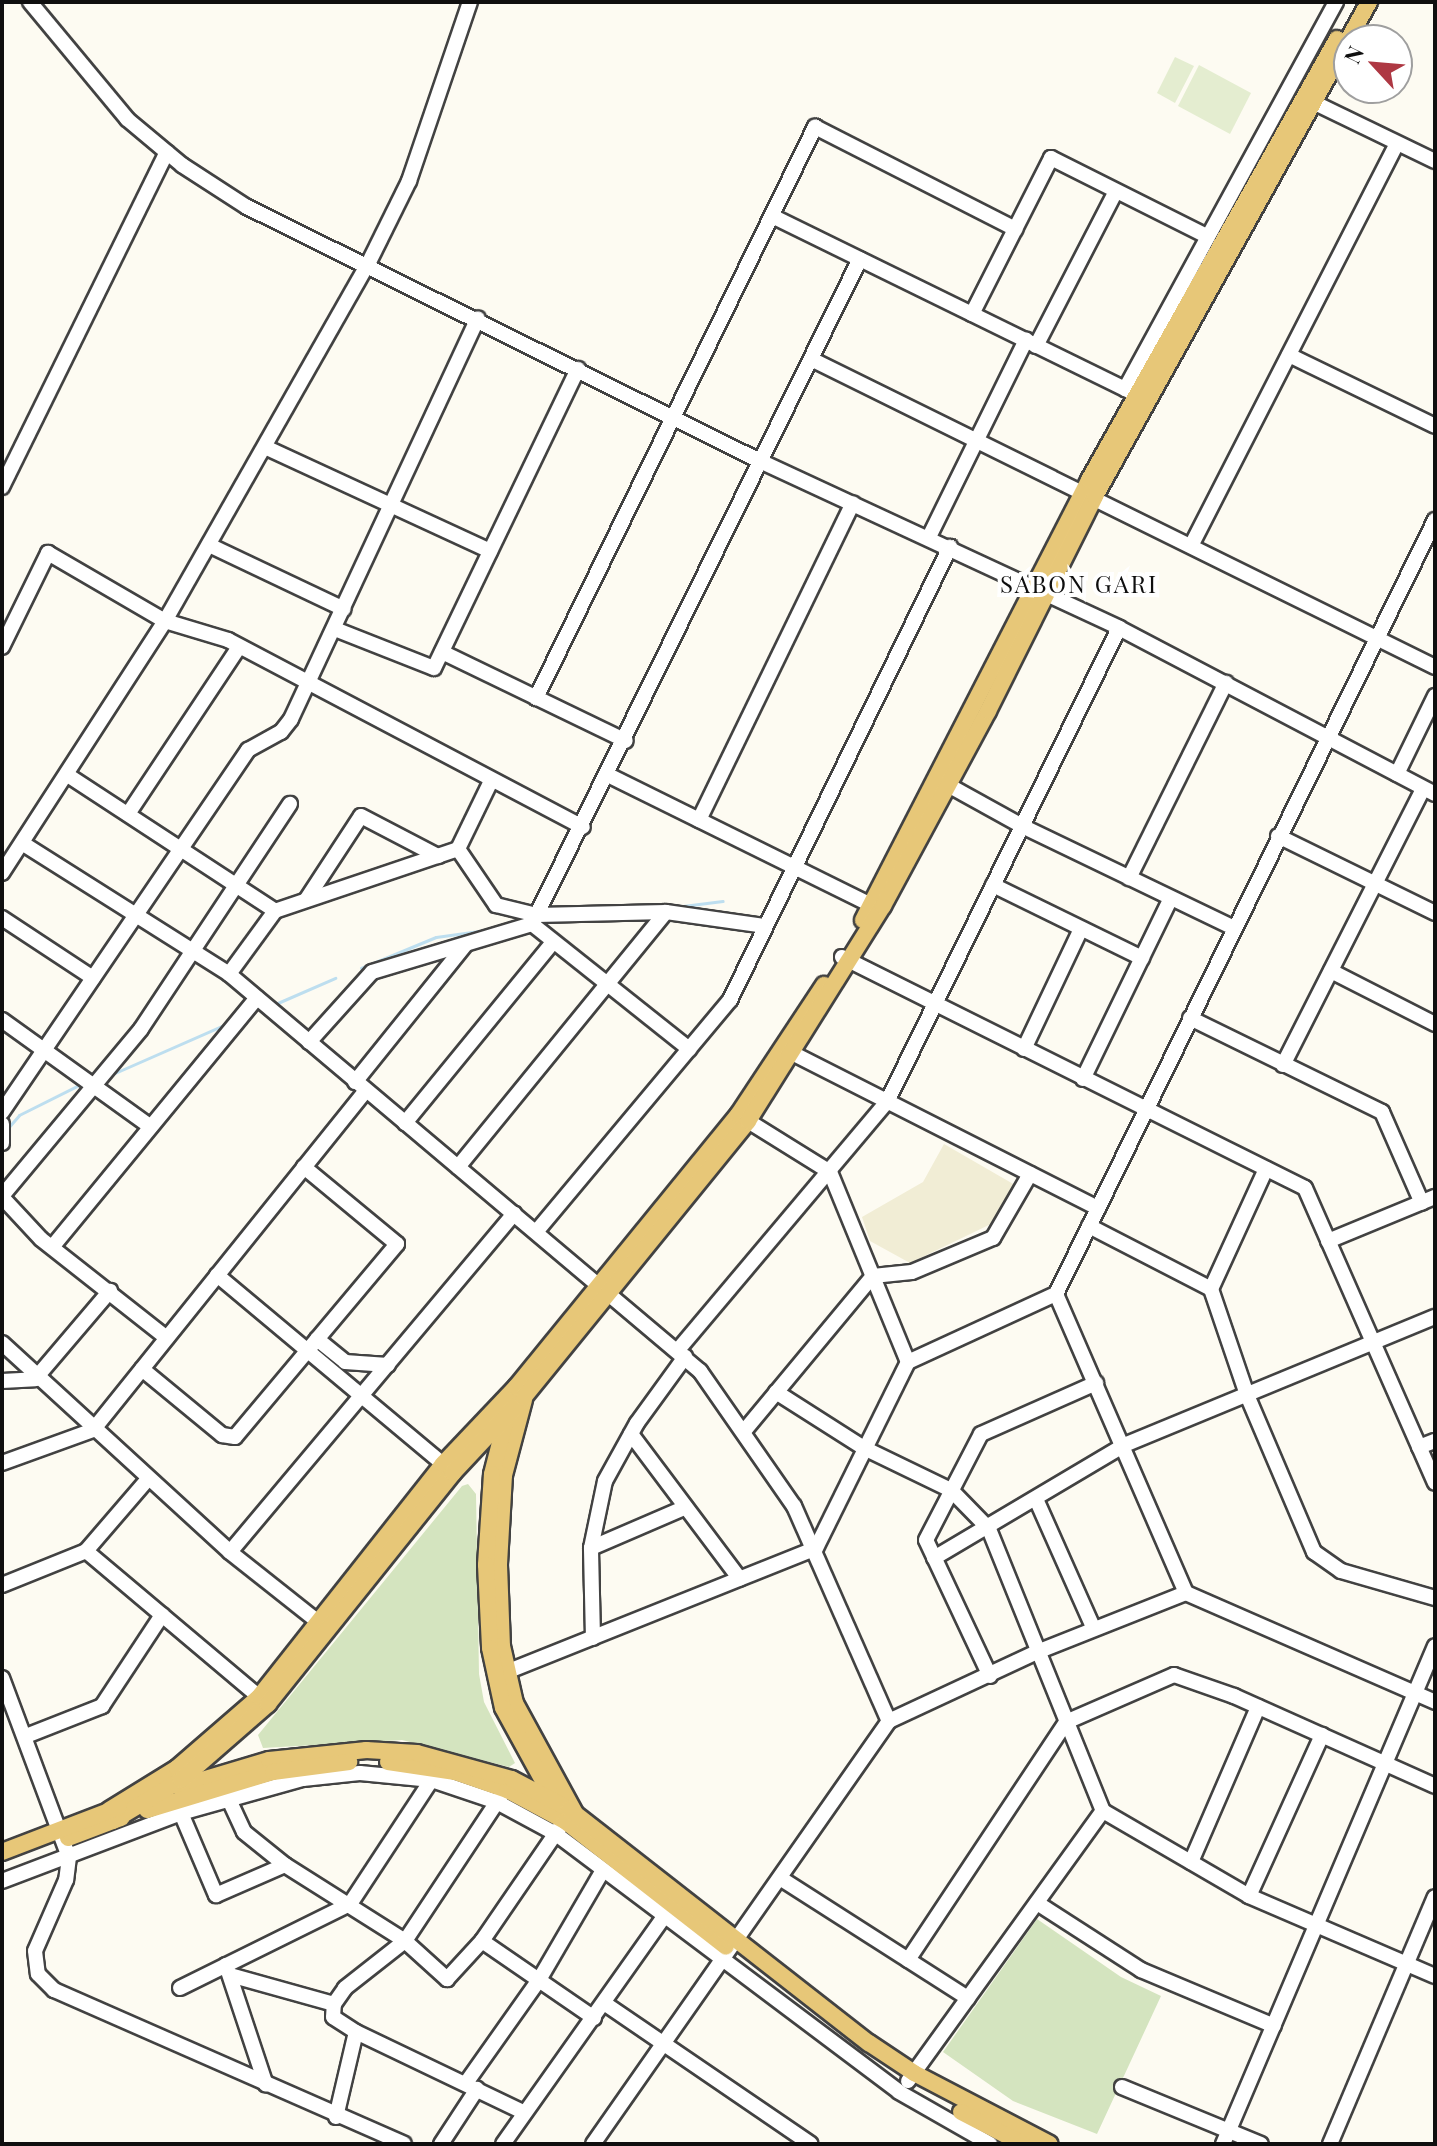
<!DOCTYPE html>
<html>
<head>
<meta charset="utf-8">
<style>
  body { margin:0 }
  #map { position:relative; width:1437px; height:2146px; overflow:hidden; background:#fdfbf2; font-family:"Playfair Display",serif }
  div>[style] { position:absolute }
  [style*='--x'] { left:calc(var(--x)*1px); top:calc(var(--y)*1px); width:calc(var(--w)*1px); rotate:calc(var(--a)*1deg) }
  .farmland>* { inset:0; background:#f1edd5 }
  .green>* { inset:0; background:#d4e4bf }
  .pitch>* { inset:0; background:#e4edd0 }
  .stream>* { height:3px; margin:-1.5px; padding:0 1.5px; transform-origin:1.5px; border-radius:1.5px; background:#bddeef }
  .roads { filter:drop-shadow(2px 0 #424242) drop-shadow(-2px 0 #424242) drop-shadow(0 2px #424242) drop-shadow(0 -2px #424242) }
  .minor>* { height:14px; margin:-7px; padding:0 7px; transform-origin:7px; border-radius:7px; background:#fff }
  .major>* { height:16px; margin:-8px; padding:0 8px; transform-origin:8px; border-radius:8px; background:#e7c778 }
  span { translate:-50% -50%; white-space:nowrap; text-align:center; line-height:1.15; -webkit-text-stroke:8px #fff; paint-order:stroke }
  .neighbourhood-label { font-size:24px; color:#0f0f0f; letter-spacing:2px }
  .frame { position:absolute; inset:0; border:4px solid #0f0f0f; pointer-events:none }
  .north { position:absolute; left:1333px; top:24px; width:80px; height:80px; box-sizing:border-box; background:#fff; border:2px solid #9f9f9f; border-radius:50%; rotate:296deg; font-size:22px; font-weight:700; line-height:32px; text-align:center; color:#0f0f0f }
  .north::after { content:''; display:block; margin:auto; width:28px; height:36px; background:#ae3843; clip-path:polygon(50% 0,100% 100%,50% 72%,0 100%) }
</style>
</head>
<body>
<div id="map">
  <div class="farmland">
    <div style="clip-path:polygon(944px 1144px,1015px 1185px,993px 1223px,910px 1263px,870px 1241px,862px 1217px,923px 1182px)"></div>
  </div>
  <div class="green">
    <div style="clip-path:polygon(462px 1486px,468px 1484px,476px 1494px,479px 1674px,484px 1702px,515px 1763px,509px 1767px,402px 1740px,263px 1748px,258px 1735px)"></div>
    <div style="clip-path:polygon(1037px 1919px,1121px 1977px,1161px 1996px,1097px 2134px,1013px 2101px,943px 2052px)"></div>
  </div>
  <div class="pitch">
    <div style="clip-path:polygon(1175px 57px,1194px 66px,1175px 103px,1157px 93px)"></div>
    <div style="clip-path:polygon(1199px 65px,1251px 93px,1230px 134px,1178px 106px)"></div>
  </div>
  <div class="stream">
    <div style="--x:675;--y:907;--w:48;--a:-7.1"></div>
    <div style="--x:540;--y:923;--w:16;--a:-7"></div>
    <div style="--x:361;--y:968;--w:81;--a:-22.5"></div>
    <div style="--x:436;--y:937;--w:58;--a:-8"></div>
    <div style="--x:273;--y:1005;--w:68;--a:-23.5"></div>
    <div style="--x:108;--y:1076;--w:132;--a:-23.7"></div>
    <div style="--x:7;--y:1129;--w:18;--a:-49"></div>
    <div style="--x:19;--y:1115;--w:69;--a:-26.6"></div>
  </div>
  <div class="roads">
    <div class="minor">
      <div style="--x:30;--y:2;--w:152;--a:50.3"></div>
      <div style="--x:127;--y:119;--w:72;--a:39.9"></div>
      <div style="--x:182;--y:165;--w:77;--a:32.9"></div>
      <div style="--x:247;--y:207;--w:572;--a:26.34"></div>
      <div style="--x:760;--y:461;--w:396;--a:24.9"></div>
      <div style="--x:1119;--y:628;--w:357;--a:27.7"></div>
      <div style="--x:1315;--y:103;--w:133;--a:25.8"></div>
      <div style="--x:772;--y:216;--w:400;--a:26.1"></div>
      <div style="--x:972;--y:314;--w:175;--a:-63.1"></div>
      <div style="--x:1051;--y:158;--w:174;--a:26.6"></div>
      <div style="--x:1036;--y:346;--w:174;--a:-62.7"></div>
      <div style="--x:1289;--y:355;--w:162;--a:25.9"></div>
      <div style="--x:811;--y:359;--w:696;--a:26.27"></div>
      <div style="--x:1125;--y:389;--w:441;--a:-61.4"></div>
      <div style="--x:265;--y:447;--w:248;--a:24.8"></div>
      <div style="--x:2;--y:487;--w:373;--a:-63.8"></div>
      <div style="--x:929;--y:537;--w:220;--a:-63.8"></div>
      <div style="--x:1192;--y:544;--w:450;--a:-62.9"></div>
      <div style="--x:209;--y:545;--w:149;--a:25.4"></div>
      <div style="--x:335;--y:629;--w:106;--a:21.5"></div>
      <div style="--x:434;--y:668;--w:332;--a:-64.3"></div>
      <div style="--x:2;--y:647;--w:105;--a:-63.9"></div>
      <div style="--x:48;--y:553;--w:135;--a:30.2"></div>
      <div style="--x:165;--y:621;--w:66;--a:16.8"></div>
      <div style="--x:228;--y:640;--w:401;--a:27.8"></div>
      <div style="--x:442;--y:652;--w:204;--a:25.8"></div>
      <div style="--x:536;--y:698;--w:636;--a:-63.96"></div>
      <div style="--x:815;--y:127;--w:225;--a:27"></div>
      <div style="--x:1397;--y:774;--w:87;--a:-64"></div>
      <div style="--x:69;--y:776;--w:246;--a:33.2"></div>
      <div style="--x:610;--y:776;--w:291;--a:26.3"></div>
      <div style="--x:939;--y:780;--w:95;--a:29"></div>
      <div style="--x:1022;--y:826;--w:235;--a:25.7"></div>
      <div style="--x:128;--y:814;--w:201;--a:-56.4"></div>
      <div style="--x:699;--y:820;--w:352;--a:-64.1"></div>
      <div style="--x:1278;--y:836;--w:175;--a:26.1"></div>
      <div style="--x:22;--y:843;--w:245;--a:32.3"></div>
      <div style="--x:229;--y:974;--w:616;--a:40.13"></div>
      <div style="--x:700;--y:1371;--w:165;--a:55.2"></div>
      <div style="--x:794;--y:1506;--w:235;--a:66.2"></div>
      <div style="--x:458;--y:849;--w:68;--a:55.8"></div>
      <div style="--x:496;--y:905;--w:42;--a:13.7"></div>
      <div style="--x:537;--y:915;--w:129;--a:-1.3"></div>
      <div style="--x:2;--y:873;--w:300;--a:-57.1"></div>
      <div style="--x:165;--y:621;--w:408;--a:-60.4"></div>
      <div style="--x:367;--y:266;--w:95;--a:-63.7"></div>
      <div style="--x:409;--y:181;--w:189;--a:-71.2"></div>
      <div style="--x:1129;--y:878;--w:218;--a:-63.6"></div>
      <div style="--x:993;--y:885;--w:166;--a:26.1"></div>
      <div style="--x:306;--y:900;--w:100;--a:-56.8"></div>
      <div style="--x:361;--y:816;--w:87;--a:27.5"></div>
      <div style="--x:2;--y:918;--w:109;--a:33.4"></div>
      <div style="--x:532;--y:924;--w:201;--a:38.5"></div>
      <div style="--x:842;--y:957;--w:517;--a:26.52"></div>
      <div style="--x:1305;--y:1188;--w:322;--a:66.2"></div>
      <div style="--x:1331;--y:971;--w:117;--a:27"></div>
      <div style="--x:229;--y:974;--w:78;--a:-53.9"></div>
      <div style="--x:275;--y:911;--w:193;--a:-18.7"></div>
      <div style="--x:458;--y:849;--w:73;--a:-64.1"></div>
      <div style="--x:1190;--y:1018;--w:214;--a:26.1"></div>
      <div style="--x:1382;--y:1112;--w:99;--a:66.3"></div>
      <div style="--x:2;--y:1020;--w:183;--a:35.7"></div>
      <div style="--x:309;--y:1042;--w:94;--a:-48"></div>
      <div style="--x:372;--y:972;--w:167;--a:-16.7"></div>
      <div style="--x:532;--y:924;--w:741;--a:-63.75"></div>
      <div style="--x:1024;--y:1049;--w:133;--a:-64.6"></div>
      <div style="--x:794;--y:1054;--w:341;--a:26.9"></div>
      <div style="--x:1283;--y:1065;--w:309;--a:-63.1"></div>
      <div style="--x:1083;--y:1079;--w:201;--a:-64.1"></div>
      <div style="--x:355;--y:1082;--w:176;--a:-51.2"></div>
      <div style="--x:2;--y:1112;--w:438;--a:-55.8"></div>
      <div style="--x:248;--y:750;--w:38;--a:-29"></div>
      <div style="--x:281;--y:732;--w:16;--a:-52"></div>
      <div style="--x:291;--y:719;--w:442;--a:-65"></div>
      <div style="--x:740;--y:1116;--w:106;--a:31.9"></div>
      <div style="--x:830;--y:1172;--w:205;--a:67.7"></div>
      <div style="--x:405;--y:1123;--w:234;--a:-50.7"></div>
      <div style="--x:2;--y:1124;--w:19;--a:90"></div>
      <div style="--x:458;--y:1167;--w:329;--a:-50.8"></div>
      <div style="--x:666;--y:912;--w:99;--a:8.1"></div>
      <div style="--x:2;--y:1196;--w:217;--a:-50.2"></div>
      <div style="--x:141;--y:1029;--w:270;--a:-56.5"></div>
      <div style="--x:2;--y:1197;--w:57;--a:47.1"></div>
      <div style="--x:41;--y:1239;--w:160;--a:38.2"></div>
      <div style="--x:1089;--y:1226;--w:137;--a:27.3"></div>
      <div style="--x:1211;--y:1289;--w:112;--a:71.2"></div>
      <div style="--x:1247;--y:1395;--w:171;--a:66.9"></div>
      <div style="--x:1314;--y:1552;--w:33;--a:35"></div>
      <div style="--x:1341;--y:1571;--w:98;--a:16"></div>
      <div style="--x:536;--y:1232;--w:302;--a:-50.1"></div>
      <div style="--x:730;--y:1000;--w:504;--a:-64.1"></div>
      <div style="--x:1328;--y:1241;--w:116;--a:-22.4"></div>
      <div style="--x:53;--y:1246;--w:321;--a:-50.6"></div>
      <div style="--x:217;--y:1275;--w:304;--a:39.9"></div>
      <div style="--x:1211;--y:1289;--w:132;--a:-65.4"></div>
      <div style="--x:1056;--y:1294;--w:326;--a:66.5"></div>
      <div style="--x:317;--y:1339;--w:36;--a:39"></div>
      <div style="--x:345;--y:1362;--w:43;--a:4"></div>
      <div style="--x:2;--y:1343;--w:309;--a:42.5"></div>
      <div style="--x:230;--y:1552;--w:124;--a:38.4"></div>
      <div style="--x:678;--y:1350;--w:324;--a:-49.9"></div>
      <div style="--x:887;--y:1102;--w:528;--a:-63.92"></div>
      <div style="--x:142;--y:1369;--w:104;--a:39.5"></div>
      <div style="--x:222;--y:1435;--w:13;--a:9"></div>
      <div style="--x:235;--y:1437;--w:252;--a:-50"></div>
      <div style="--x:397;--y:1244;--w:121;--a:-140.4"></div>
      <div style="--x:2;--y:1381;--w:33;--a:-3"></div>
      <div style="--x:35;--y:1379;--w:116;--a:-49.6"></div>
      <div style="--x:776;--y:1392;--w:104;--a:32.5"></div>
      <div style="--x:864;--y:1448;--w:97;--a:25.8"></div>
      <div style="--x:951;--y:1490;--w:54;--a:45.7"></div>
      <div style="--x:989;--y:1529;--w:304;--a:68"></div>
      <div style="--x:745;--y:1430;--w:200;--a:-50.3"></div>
      <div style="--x:873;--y:1276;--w:39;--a:-6"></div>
      <div style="--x:912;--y:1272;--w:88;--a:-22.8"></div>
      <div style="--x:993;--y:1238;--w:74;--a:-60"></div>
      <div style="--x:631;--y:1434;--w:181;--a:53.1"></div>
      <div style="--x:1419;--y:1447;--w:17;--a:-21"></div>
      <div style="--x:2;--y:1463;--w:97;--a:-19.9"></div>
      <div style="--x:93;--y:1430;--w:435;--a:-51.2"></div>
      <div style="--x:1036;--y:1499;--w:142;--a:66"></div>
      <div style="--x:591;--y:1548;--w:103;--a:-23.3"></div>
      <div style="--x:86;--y:1551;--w:95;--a:-49.3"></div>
      <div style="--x:230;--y:1552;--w:442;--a:-50"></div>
      <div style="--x:934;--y:1558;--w:221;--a:-30.7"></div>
      <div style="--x:1124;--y:1445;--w:336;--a:-22.4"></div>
      <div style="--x:2;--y:1585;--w:91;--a:-22"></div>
      <div style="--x:86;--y:1551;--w:238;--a:40.1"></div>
      <div style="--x:593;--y:1638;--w:90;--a:-91.3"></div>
      <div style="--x:591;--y:1548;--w:68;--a:-78.2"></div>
      <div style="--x:605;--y:1481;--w:66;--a:-61.1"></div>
      <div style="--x:637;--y:1423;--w:82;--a:-54"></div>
      <div style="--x:499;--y:1675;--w:341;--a:-21.8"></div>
      <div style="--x:816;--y:1548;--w:208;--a:-63.7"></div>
      <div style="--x:908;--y:1362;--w:163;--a:-24.7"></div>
      <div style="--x:1056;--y:1294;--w:862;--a:-63.91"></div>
      <div style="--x:990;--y:1676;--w:150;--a:-115.2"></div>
      <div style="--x:926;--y:1540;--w:119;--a:-62.6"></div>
      <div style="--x:981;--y:1434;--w:126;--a:-23.9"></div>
      <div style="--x:2;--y:1678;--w:191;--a:69.5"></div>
      <div style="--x:69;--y:1857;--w:23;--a:97"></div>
      <div style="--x:66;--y:1880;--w:77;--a:113.6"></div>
      <div style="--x:35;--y:1951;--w:23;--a:83"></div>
      <div style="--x:38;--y:1974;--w:23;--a:45"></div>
      <div style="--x:54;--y:1990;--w:382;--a:23.7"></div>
      <div style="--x:26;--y:1736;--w:82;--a:-21.5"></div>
      <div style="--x:102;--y:1706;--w:109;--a:-56.6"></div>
      <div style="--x:225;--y:1791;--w:45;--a:65.1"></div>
      <div style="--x:244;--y:1832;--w:53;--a:38.8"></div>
      <div style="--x:285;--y:1865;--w:142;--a:32.3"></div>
      <div style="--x:405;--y:1941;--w:57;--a:42.1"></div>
      <div style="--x:447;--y:1979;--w:52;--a:-47.4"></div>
      <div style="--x:482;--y:1941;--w:138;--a:-55.6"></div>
      <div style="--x:178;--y:1806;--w:97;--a:66.9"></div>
      <div style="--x:216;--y:1895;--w:75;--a:-23.5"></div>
      <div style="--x:1191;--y:1862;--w:169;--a:-66.6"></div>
      <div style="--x:780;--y:1878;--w:223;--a:32.6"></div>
      <div style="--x:2;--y:1881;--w:191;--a:-20.8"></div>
      <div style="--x:181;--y:1813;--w:127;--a:-15.6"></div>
      <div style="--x:303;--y:1779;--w:57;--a:-6"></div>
      <div style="--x:360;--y:1773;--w:72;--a:5.6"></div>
      <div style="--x:432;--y:1780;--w:69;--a:18.7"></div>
      <div style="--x:497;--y:1802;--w:67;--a:28.5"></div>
      <div style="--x:556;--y:1834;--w:429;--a:36.9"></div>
      <div style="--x:899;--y:2092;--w:105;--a:29.7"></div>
      <div style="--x:1249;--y:1896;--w:177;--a:-65.6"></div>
      <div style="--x:1037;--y:1903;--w:124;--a:32.8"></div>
      <div style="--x:1141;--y:1970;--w:144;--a:22.8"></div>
      <div style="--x:482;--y:1941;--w:136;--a:34.5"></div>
      <div style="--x:908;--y:1960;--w:286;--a:-56.4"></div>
      <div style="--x:1066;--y:1722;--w:118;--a:-23.5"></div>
      <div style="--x:1174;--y:1675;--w:64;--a:19.3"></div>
      <div style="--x:1234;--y:1696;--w:220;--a:24.1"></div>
      <div style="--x:226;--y:1965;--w:126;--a:71.6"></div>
      <div style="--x:230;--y:1975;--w:108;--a:15.6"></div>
      <div style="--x:180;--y:1988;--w:190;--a:-26.3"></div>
      <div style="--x:350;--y:1904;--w:153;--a:-56.7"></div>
      <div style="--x:604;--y:2003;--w:250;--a:34.3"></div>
      <div style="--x:356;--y:2032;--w:187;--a:25.6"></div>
      <div style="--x:908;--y:2081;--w:333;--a:-54.2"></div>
      <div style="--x:1103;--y:1811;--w:169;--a:30.2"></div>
      <div style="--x:1249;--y:1896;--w:202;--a:23.3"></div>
      <div style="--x:466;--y:2083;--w:126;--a:-54.7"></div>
      <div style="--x:539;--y:1980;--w:127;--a:-59.8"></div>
      <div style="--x:1122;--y:2087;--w:150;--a:22.3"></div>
      <div style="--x:336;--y:2117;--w:87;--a:-76.8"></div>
      <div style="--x:356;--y:2032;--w:27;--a:-147"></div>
      <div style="--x:333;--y:2017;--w:13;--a:-86"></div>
      <div style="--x:334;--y:2004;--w:19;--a:-55"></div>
      <div style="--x:345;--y:1988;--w:76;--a:-38.1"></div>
      <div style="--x:405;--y:1941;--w:174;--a:-56.5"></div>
      <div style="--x:441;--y:2144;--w:66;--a:-56.8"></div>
      <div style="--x:503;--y:2144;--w:284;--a:-54.7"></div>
      <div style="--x:593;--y:2144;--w:516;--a:-55.02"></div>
      <div style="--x:889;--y:1721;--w:163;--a:-25"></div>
      <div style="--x:1037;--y:1652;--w:160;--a:-21.6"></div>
      <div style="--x:1186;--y:1593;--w:272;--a:23.6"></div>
      <div style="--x:1223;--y:2144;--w:541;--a:-66.94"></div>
      <div style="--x:1330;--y:2144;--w:268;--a:-67"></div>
    </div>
    <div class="major">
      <div style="--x:863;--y:920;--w:495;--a:-62.8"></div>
      <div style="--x:1089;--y:480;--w:506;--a:-60.65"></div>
      <div style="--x:524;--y:1400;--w:78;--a:104.9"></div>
      <div style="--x:504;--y:1475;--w:90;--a:93.2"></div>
      <div style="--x:499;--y:1565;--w:81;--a:87.9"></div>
      <div style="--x:502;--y:1646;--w:58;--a:77.2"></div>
      <div style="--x:515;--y:1703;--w:125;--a:61.4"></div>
      <div style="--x:505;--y:1423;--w:53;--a:104.3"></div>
      <div style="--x:492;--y:1474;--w:91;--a:93.8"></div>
      <div style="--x:486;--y:1565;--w:83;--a:87.2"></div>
      <div style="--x:490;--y:1648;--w:61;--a:77.8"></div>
      <div style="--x:503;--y:1708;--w:104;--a:61.2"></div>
      <div style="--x:388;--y:1762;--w:68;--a:8.5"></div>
      <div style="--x:455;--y:1772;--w:55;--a:19.1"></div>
      <div style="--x:507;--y:1790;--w:66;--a:28.1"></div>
      <div style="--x:565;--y:1821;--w:204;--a:38"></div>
      <div style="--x:179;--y:1787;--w:94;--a:-16.7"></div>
      <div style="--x:269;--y:1760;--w:98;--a:-5.9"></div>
      <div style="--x:366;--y:1750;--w:51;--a:3.4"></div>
      <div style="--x:417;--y:1753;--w:98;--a:15.3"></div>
      <div style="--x:512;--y:1779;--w:64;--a:27.8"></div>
      <div style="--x:569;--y:1809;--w:380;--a:38"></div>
      <div style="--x:869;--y:2043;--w:54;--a:33.7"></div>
      <div style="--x:914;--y:2073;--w:153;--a:27.6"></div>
      <div style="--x:109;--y:1810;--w:80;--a:-31.7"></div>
      <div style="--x:177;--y:1768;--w:108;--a:-40.9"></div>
      <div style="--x:259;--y:1697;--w:297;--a:-51.7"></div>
      <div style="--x:443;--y:1464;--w:106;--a:-46.5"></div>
      <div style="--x:516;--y:1387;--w:351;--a:-50.8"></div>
      <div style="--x:738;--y:1115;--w:156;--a:-56.5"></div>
      <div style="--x:147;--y:1810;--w:132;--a:-16.8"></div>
      <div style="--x:273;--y:1772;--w:77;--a:-7.5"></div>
      <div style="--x:113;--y:1821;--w:79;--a:-31.1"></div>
      <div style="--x:181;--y:1780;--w:116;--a:-41.1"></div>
      <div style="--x:268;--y:1704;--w:296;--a:-51.3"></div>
      <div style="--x:453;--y:1473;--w:104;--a:-46.9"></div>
      <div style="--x:524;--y:1397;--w:355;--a:-50.9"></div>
      <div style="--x:748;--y:1121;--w:254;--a:-57.9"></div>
      <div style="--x:883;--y:906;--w:221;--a:-61.7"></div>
      <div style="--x:988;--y:711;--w:240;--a:-63.5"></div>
      <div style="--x:1095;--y:496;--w:565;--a:-60.98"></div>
      <div style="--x:68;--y:1838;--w:57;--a:-20.7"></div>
      <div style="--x:2;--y:1852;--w:125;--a:-21"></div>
      <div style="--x:961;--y:2112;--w:70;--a:27.3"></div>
    </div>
  </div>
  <div class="neighbourhood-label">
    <span style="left:1079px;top:584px">SABON GARI</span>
  </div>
  <div class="frame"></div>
  <div class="north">N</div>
</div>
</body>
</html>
